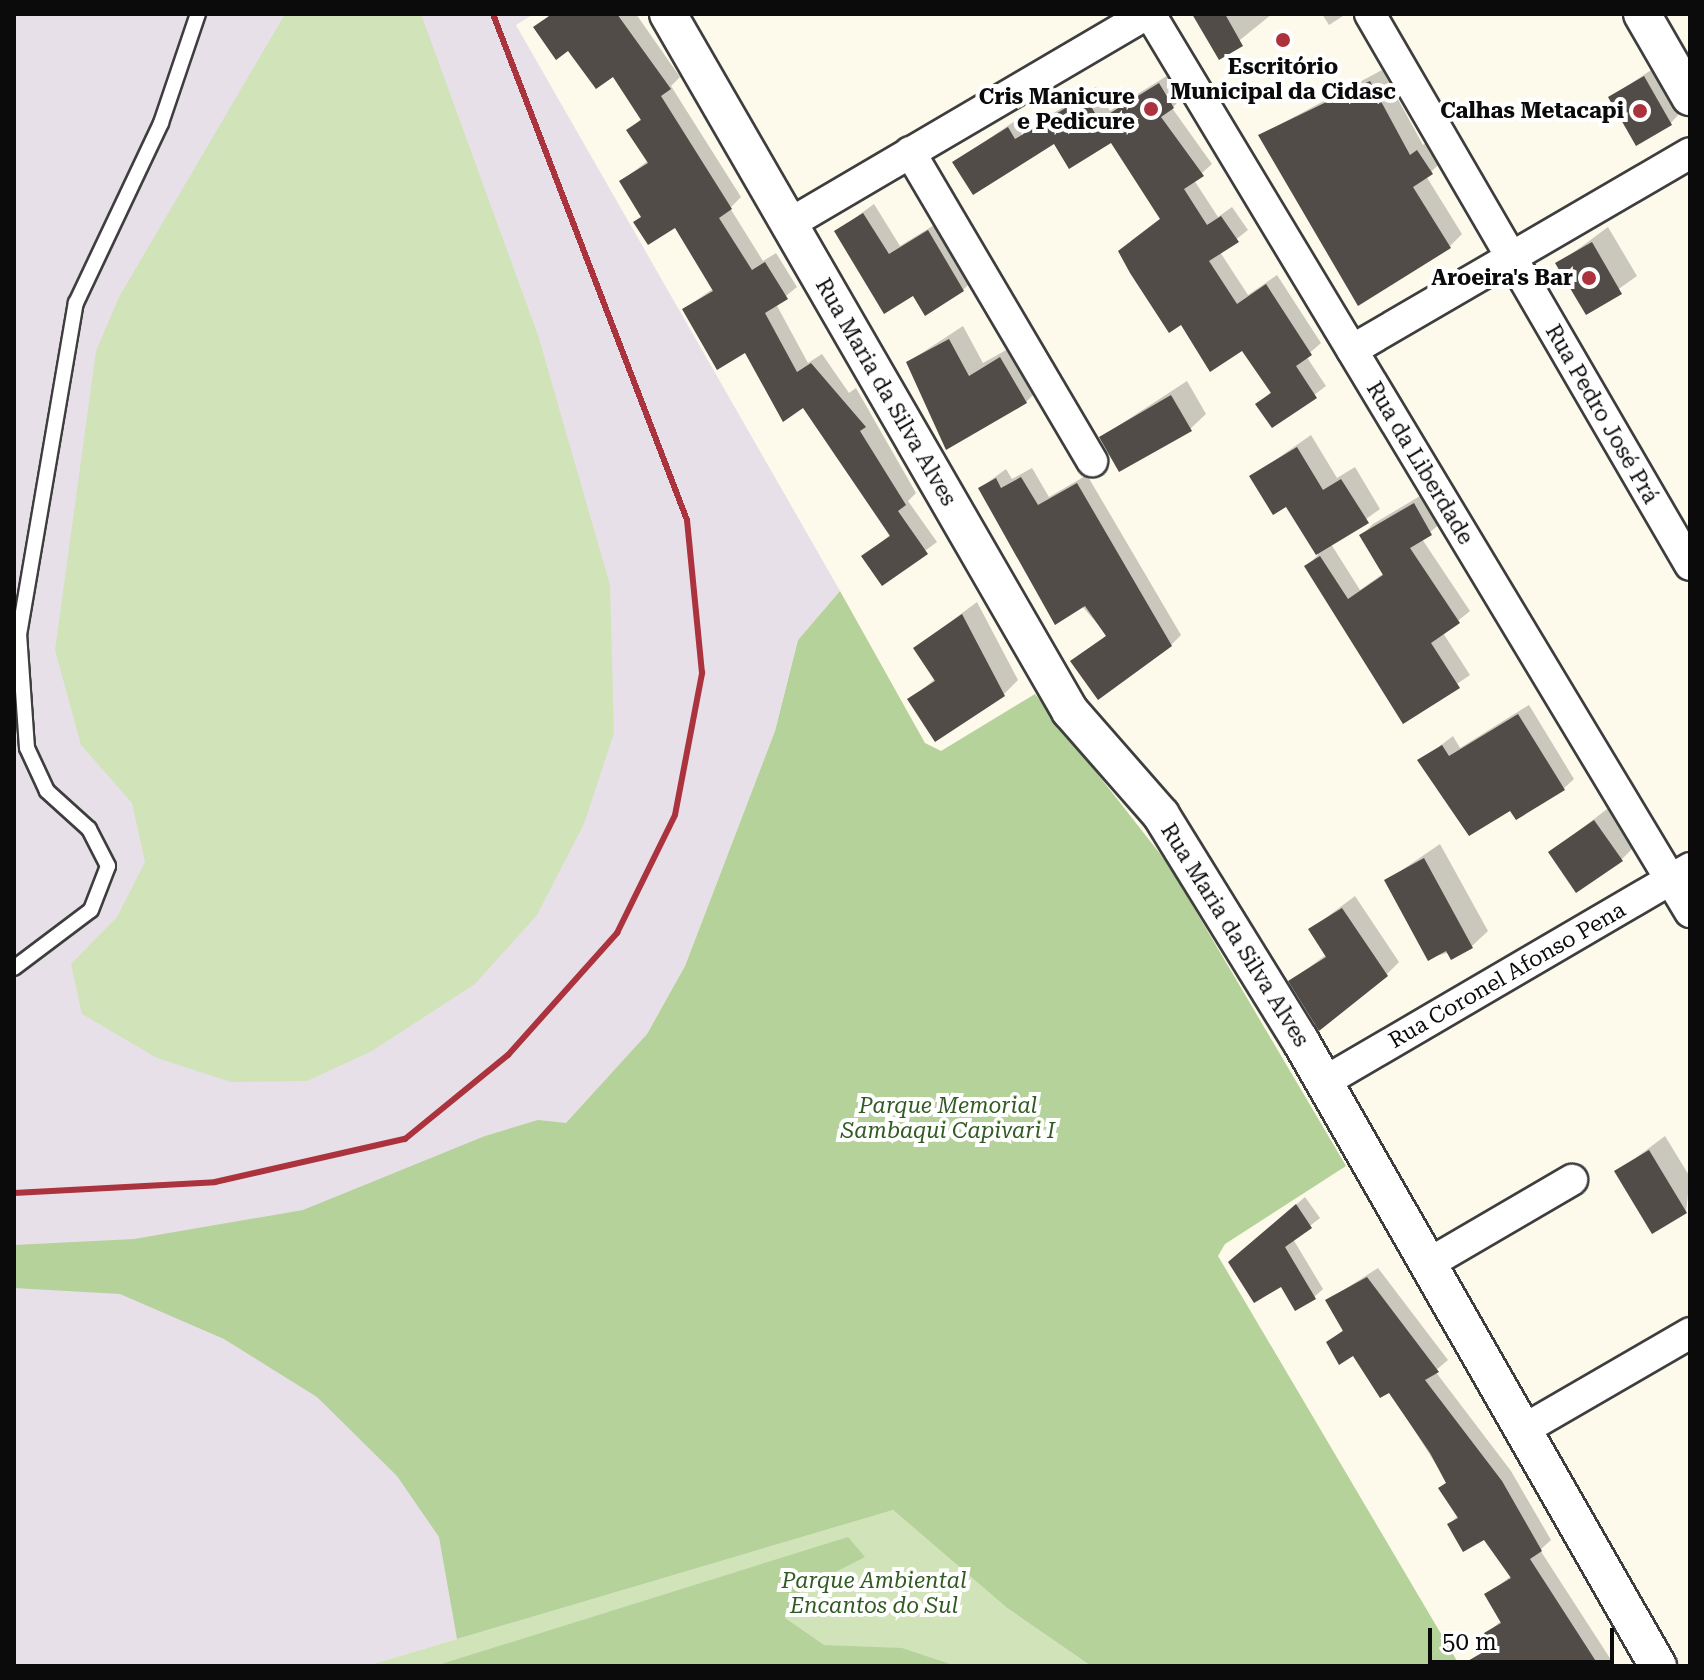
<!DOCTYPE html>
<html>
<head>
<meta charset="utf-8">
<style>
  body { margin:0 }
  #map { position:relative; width:1704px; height:1680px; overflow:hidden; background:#fdf9eb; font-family:"Roboto Serif",serif }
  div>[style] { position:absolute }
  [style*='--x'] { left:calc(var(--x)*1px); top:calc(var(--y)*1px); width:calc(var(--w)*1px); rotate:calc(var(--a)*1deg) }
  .industrial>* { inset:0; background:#e8e0e9 }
  .green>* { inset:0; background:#d1e3b9 }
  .forest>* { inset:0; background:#b5d29a }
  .shadow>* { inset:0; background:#0003 }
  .building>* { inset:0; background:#524c49 }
  .roads { filter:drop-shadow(2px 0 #3e3e3e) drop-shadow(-2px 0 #3e3e3e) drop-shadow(0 2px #3e3e3e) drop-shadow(0 -2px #3e3e3e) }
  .service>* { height:14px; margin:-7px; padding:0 7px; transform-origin:7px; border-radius:7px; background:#fff }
  .minor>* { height:30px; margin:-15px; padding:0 15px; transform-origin:15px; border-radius:15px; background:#fff }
  .tertiary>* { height:36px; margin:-18px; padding:0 18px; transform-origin:18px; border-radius:18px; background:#fff }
  .rail>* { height:6px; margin:-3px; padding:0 3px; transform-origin:3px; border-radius:3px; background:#ab333d }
  .dots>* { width:22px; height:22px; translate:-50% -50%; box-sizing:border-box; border:4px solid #fff; border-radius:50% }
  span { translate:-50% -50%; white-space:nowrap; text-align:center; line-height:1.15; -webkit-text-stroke:8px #fff; paint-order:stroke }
  .poi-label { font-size:22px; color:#0b0b0b; font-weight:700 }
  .right { translate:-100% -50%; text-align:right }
  .street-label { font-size:22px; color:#0b0b0b }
  .park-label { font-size:22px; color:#315b23; font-style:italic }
  .frame { position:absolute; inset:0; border:16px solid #0b0b0b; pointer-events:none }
  .scale { position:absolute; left:1428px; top:1628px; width:186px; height:36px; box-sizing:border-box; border:4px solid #0b0b0b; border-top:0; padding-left:10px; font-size:24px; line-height:28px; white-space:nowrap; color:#0b0b0b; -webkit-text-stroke:6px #fff; paint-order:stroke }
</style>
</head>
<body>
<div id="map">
  <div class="industrial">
    <div style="clip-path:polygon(14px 14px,534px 14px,516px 25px,840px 591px,798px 640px,775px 731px,685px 966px,647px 1034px,566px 1124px,893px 1510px,366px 1666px,14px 1666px)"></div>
  </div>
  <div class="green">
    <div style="clip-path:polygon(285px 14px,421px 14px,538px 335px,610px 585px,614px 733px,584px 824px,537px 915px,475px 984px,372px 1051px,307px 1081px,231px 1082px,157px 1058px,82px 1014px,71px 964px,117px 917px,145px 862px,132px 803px,81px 745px,55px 650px,96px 351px,119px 297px)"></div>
    <div style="clip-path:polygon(893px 1510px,1007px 1608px,1091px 1666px,366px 1666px)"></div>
  </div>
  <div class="forest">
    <div style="clip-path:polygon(840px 591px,925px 743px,941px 751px,1035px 694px,1168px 864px,1346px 1166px,1225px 1244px,1218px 1256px,1460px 1666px,1091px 1666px,1007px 1608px,893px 1510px,457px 1639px,439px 1537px,397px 1476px,317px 1397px,224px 1339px,120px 1294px,14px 1288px,14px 1245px,134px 1239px,303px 1210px,485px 1136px,538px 1120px,566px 1123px,647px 1034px,685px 966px,775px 731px,798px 640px)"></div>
    <div style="clip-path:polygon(848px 1537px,865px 1557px,802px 1589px,785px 1618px,824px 1645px,902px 1648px,956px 1666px,435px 1666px)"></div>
  </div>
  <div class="shadow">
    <div style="clip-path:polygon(551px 14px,636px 14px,680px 77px,671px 86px,741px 197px,730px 208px,763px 261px,776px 253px,797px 287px,776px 304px,808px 363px,822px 354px,849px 393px,856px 388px,916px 493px,908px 501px,937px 542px,882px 583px,864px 556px,891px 534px,804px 405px,746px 351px,684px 309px,714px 288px,676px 225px,642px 216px,621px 181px,649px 160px,629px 130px,642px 118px,613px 74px,536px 28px)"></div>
    <div style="clip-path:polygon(1201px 14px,1272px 14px,1219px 57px)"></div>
    <div style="clip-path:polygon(1322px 14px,1346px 14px,1329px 25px)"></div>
    <div style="clip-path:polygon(1654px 68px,1680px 113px,1670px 124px,1611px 97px)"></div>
    <div style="clip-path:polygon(1382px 70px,1423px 145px,1430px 140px,1444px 160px,1426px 176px,1462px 234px,1450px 246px,1260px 135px)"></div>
    <div style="clip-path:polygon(1170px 74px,1184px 96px,1172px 108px,1212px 164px,1194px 180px,1218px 217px,1232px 207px,1248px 230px,1220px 252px,1248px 295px,1277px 275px,1321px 343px,1306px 356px,1326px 386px,1273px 426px,1258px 404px,1272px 391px,1243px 349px,1181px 323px,1131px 241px,1162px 217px,1112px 141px,1055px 141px,955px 162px,1019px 118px,1026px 130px,1096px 87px,1110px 111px)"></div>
    <div style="clip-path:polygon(874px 204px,900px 246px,939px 222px,973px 280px,963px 290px,913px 293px,837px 231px)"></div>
    <div style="clip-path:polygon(1608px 227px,1637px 276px,1586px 312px,1558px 264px)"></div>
    <div style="clip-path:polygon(963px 326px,983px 363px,1015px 345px,1040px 388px,1026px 402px,908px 362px)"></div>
    <div style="clip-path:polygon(1187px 381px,1206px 414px,1190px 429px,1101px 437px)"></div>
    <div style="clip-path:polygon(1311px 435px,1337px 478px,1355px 467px,1380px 509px,1331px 544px,1360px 590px,1384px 573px,1362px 535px,1373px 524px,1425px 493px,1442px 522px,1422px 539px,1470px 611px,1443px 633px,1470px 675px,1403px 721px,1306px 566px,1318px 555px,1287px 504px,1251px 477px)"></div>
    <div style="clip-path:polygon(1032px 468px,1049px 497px,1087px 475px,1181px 635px,1171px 645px,1073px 662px,1107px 635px,980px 488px,1006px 469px,1012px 479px)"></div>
    <div style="clip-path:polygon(977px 602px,1018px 680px,1004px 694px,910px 700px,936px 678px,915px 648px)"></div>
    <div style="clip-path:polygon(1529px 705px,1574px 779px,1563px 789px,1511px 809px,1420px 761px,1453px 736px,1460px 748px)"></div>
    <div style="clip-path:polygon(1611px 806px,1637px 844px,1621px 860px,1551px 852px)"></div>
    <div style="clip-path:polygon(1440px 844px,1488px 931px,1472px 946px,1429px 958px,1386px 881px)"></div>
    <div style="clip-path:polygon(1355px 896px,1399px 962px,1386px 975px,1291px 981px,1327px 954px,1311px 929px)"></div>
    <div style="clip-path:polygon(1665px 1136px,1690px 1177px,1686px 1212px,1617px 1172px)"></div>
    <div style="clip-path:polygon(1305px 1197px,1320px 1218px,1293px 1239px,1323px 1289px,1314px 1297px,1239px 1254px)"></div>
    <div style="clip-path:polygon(1378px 1268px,1448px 1360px,1435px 1371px,1511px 1471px,1551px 1540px,1540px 1550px,1615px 1666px,1490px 1666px,1486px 1634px,1502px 1620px,1487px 1595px,1511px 1576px,1485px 1537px,1449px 1524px,1459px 1515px,1447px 1482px,1389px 1390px,1354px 1353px,1328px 1342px,1344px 1329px,1328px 1300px)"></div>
  </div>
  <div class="building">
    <div style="clip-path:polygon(552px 14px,617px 14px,671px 89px,661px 96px,732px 209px,719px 218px,752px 270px,765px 262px,788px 299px,765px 313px,797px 372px,811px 363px,866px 427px,860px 431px,906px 505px,898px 511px,928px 554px,882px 586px,861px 556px,890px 536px,803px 408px,783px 422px,745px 353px,717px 370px,682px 309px,713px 291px,675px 228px,648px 245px,633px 222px,641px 217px,619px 181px,648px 163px,626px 130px,641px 120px,613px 77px,596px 89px,568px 51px,556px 60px,533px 27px)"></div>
    <div style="clip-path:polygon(1192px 14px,1225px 14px,1243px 46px,1219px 60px)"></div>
    <div style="clip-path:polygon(1644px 76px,1672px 125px,1636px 146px,1608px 97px)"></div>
    <div style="clip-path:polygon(1370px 81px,1410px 155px,1417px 150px,1433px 174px,1413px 187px,1451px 248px,1358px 306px,1258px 135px)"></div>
    <div style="clip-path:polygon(1159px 83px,1174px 108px,1161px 117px,1204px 176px,1184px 189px,1207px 225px,1221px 216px,1239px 242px,1209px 261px,1237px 304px,1266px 284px,1312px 355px,1296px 366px,1317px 398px,1272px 428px,1255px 404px,1271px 393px,1242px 351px,1210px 372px,1181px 325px,1169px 333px,1130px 273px,1118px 251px,1160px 219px,1111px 143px,1069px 169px,1054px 144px,973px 195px,952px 162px,1008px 127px,1015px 139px,1085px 96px,1099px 120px)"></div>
    <div style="clip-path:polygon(863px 213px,889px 254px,928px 230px,964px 291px,925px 316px,913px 296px,884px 314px,834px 231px)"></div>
    <div style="clip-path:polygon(1592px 242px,1622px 294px,1586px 315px,1555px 263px)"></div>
    <div style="clip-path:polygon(949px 339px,969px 376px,1000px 357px,1027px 403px,946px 450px,906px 362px)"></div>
    <div style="clip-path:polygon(1171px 395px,1192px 431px,1119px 472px,1099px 437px)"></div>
    <div style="clip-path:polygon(1297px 447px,1323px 490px,1341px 479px,1369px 523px,1316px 555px,1286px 507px,1273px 515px,1249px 476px)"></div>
    <div style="clip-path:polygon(1021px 477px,1038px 505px,1077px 483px,1172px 646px,1098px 700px,1070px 661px,1106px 636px,1085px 606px,1055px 625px,978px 488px,996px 478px,1001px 488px)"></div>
    <div style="clip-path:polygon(1414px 503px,1432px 535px,1410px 548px,1460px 623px,1431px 643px,1460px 688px,1403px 724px,1304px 566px,1320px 556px,1348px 599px,1383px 575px,1359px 535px)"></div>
    <div style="clip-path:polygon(962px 614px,1005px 696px,935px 742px,907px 699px,935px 681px,913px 648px)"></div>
    <div style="clip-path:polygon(1518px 714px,1565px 790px,1516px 820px,1510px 811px,1469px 836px,1417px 760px,1442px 745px,1449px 756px)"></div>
    <div style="clip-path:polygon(1594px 820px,1623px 861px,1576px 893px,1548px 852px)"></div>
    <div style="clip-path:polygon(1424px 858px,1473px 948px,1451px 960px,1446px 951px,1428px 961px,1384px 880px)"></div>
    <div style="clip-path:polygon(1342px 908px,1388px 976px,1319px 1031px,1288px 981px,1326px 957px,1308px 929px)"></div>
    <div style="clip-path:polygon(1649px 1150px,1687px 1213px,1652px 1234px,1614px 1171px)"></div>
    <div style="clip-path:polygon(1296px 1204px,1312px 1228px,1285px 1247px,1316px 1299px,1295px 1311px,1281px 1287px,1254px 1303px,1228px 1262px)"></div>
    <div style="clip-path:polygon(1367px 1277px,1439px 1372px,1425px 1380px,1502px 1481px,1542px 1551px,1530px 1559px,1599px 1666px,1459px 1666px,1492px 1647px,1484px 1633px,1501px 1623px,1484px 1594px,1511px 1578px,1484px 1540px,1463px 1552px,1447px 1524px,1458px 1518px,1438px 1488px,1446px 1483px,1430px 1453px,1389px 1393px,1380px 1398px,1353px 1356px,1339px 1365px,1326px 1342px,1343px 1331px,1325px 1300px)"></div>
  </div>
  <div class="roads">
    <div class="service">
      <div style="--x:14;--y:968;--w:96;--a:-37"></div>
      <div style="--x:91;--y:910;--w:47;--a:-68.9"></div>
      <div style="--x:108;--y:866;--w:42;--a:-117.2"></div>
      <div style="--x:89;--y:829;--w:57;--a:-137.9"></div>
      <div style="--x:47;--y:791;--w:47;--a:-114.9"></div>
      <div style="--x:27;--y:748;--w:113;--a:-94"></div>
      <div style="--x:19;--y:635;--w:337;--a:-80.3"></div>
      <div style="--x:76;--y:303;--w:199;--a:-64.7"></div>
      <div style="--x:161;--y:123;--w:115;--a:-71.3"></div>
    </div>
    <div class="minor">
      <div style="--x:1150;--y:14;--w:1048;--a:58.98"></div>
      <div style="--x:1370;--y:14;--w:637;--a:59.85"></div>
      <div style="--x:910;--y:152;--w:359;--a:59.5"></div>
      <div style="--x:789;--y:224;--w:415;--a:-30.4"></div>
      <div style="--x:1352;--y:350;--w:391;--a:-30.2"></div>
      <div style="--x:1324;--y:1082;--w:424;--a:-30.3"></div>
      <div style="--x:1428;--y:1264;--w:167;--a:-30.3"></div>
      <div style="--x:1523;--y:1430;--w:193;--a:-30.1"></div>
    </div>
    <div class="tertiary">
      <div style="--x:668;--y:14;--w:805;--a:60.03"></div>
      <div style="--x:1070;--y:711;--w:138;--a:48.8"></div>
      <div style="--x:1161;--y:815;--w:264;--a:58.3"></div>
      <div style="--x:1300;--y:1040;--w:721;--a:60.24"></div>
      <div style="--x:1642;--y:14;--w:96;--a:60"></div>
    </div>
  </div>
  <div class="rail">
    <div style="--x:14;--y:1193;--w:201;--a:-3.1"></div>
    <div style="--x:215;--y:1182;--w:195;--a:-12.8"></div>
    <div style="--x:405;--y:1139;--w:133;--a:-39.2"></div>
    <div style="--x:508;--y:1055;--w:164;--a:-48.2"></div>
    <div style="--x:617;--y:933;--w:131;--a:-63.8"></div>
    <div style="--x:675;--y:815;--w:145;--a:-79.2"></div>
    <div style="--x:702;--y:673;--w:154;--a:-95.6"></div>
    <div style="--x:687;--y:520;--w:542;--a:-110.98"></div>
  </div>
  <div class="dots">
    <div style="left:1283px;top:40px;background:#ab333d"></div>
    <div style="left:1151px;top:109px;background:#ab333d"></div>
    <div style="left:1640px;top:111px;background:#ab333d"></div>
    <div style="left:1589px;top:278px;background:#ab333d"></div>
  </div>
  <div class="poi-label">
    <span style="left:1283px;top:79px">Escritório<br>Municipal da Cidasc</span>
    <span class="right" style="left:1135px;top:109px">Cris Manicure<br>e Pedicure</span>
    <span class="right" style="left:1624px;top:111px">Calhas Metacapi</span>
    <span class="right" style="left:1573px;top:278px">Aroeira's Bar</span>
  </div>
  <div class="street-label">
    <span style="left:886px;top:392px;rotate:60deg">Rua Maria da Silva Alves</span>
    <span style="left:1602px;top:414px;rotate:60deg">Rua Pedro José Prá</span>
    <span style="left:1420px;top:463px;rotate:59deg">Rua da Liberdade</span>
    <span style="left:1235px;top:935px;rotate:58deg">Rua Maria da Silva Alves</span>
    <span style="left:1507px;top:975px;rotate:-30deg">Rua Coronel Afonso Pena</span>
  </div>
  <div class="park-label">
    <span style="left:948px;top:1118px">Parque Memorial<br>Sambaqui Capivari I</span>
    <span style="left:874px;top:1593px">Parque Ambiental<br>Encantos do Sul</span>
  </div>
  <div class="frame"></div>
  <div class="scale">50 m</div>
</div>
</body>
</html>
